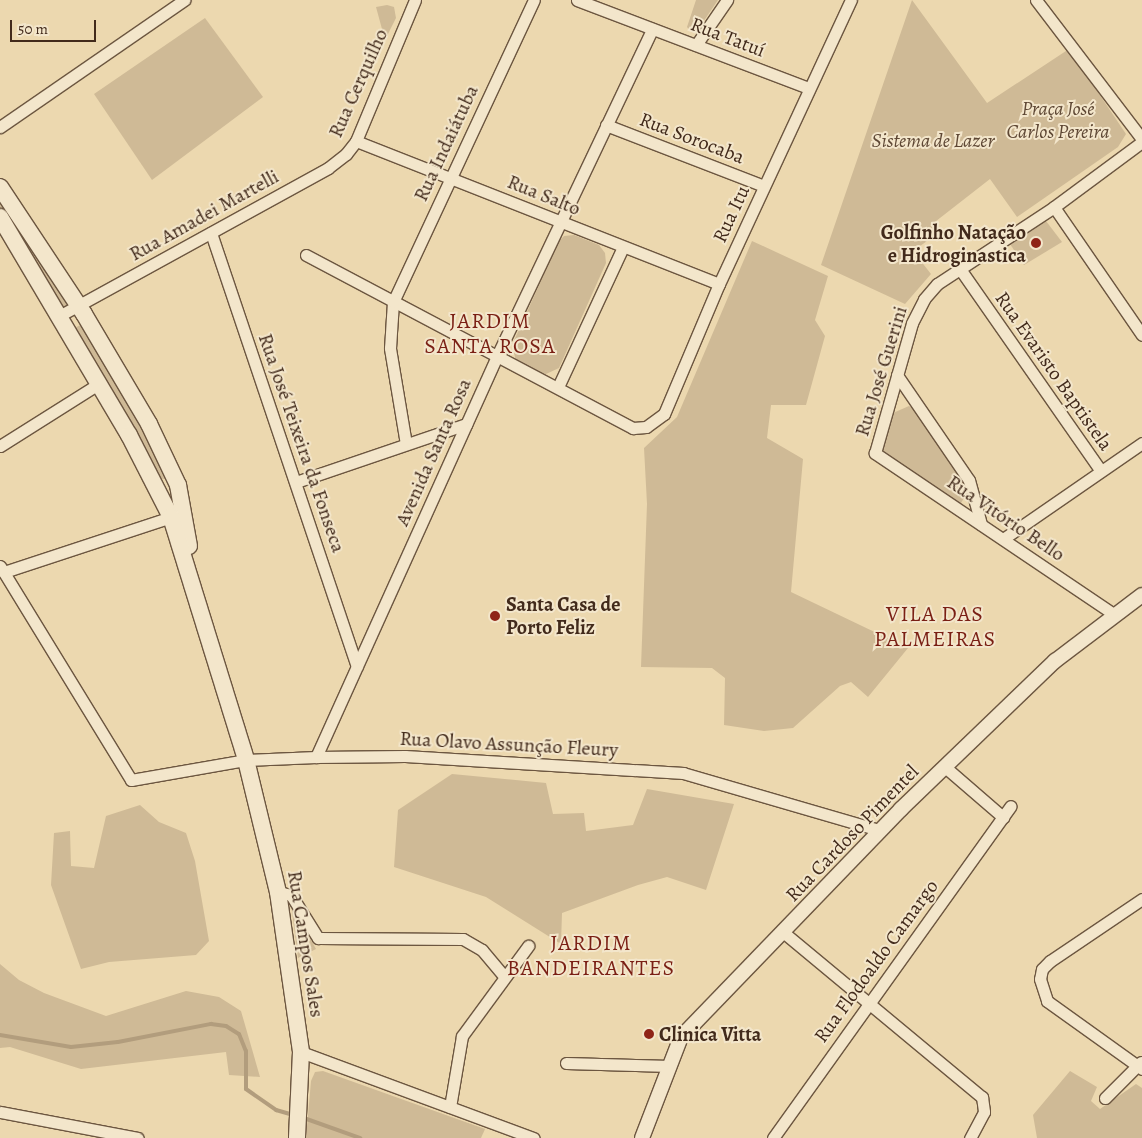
<!DOCTYPE html>
<html>
<head>
<meta charset="utf-8">
<style>
  body { margin:0 }
  #map { position:relative; width:1142px; height:1138px; overflow:hidden; background:#ecd8af; font-family:Alegreya,serif }
  div>[style] { position:absolute }
  [style*='--x'] { left:calc(var(--x)*1px); top:calc(var(--y)*1px); width:calc(var(--w)*1px); rotate:calc(var(--a)*1deg) }
  .green>* { inset:0; background:#cfba96 }
  .stream>* { height:4px; margin:-2px; padding:0 2px; transform-origin:2px; border-radius:2px; background:#b29d7d }
  .roads { filter:drop-shadow(1px 0 #6c5640) drop-shadow(-1px 0 #6c5640) drop-shadow(0 1px #6c5640) drop-shadow(0 -1px #6c5640) }
  .minor>* { height:11px; margin:-5.5px; padding:0 5.5px; transform-origin:5.5px; border-radius:5.5px; background:#f3e6cb }
  .tertiary>* { height:14px; margin:-7px; padding:0 7px; transform-origin:7px; border-radius:7px; background:#f3e6cb }
  .secondary>* { height:16px; margin:-8px; padding:0 8px; transform-origin:8px; border-radius:8px; background:#f3e6cb }
  .dots>* { width:14px; height:14px; translate:-50% -50%; box-sizing:border-box; border:2px solid #f3e6cb; border-radius:50% }
  span { translate:-50% -50%; white-space:nowrap; text-align:center; line-height:1.15; -webkit-text-stroke:4px #f3e6cb; paint-order:stroke }
  .street-label { font-size:20px; color:#422a1b }
  .park-label { font-size:20px; color:#5e4734; font-style:italic }
  .poi-label { font-size:20px; color:#422a1b; font-weight:700 }
  .right { translate:-100% -50%; text-align:right }
  .left { translate:0 -50%; text-align:left }
  .quarter-label { font-size:22px; color:#7a1f14; letter-spacing:1px }
  .scale { position:absolute; left:10px; top:20px; width:86px; height:22px; box-sizing:border-box; border:2px solid #422a1b; border-top:0; padding-left:6px; font-size:15px; line-height:18px; white-space:nowrap; color:#422a1b; -webkit-text-stroke:4px #f3e6cb; paint-order:stroke }
</style>
</head>
<body>
<div id="map">
  <div class="green">
    <div style="clip-path:polygon(696px 0,718px 0,697px 31px,690px 31px,687px 27px)"></div>
    <div style="clip-path:polygon(912px 0,987px 103px,1069px 49px,1126px 134px,1118px 147px,1017px 217px,990px 179px,931px 225px,937px 234px,913px 251px,931px 274px,905px 304px,821px 265px)"></div>
    <div style="clip-path:polygon(387px 5px,394px 7px,396px 18px,385px 40px,376px 7px)"></div>
    <div style="clip-path:polygon(205px 18px,263px 97px,152px 180px,94px 94px)"></div>
    <div style="clip-path:polygon(0 196px,69px 301px,65px 309px,60px 308px,0 209px)"></div>
    <div style="clip-path:polygon(1046px 221px,1062px 242px,1024px 265px,1010px 244px)"></div>
    <div style="clip-path:polygon(574px 235px,599px 245px,605px 253px,606px 263px,559px 368px,546px 374px,536px 372px,516px 361px,512px 345px,559px 241px,564px 236px)"></div>
    <div style="clip-path:polygon(752px 241px,828px 276px,815px 320px,825px 336px,806px 405px,771px 405px,767px 438px,803px 459px,791px 592px,908px 648px,868px 697px,851px 682px,840px 686px,793px 728px,764px 731px,724px 725px,725px 678px,712px 668px,641px 667px,647px 504px,644px 448px,677px 417px)"></div>
    <div style="clip-path:polygon(84px 323px,171px 480px,158px 478px,71px 330px)"></div>
    <div style="clip-path:polygon(909px 406px,915px 410px,966px 485px,967px 493px,961px 503px,955px 504px,882px 450px,881px 444px,893px 413px)"></div>
    <div style="clip-path:polygon(452px 774px,546px 783px,553px 814px,584px 813px,586px 831px,633px 825px,647px 789px,734px 804px,706px 890px,667px 877px,638px 885px,562px 913px,561px 944px,486px 897px,394px 867px,398px 810px)"></div>
    <div style="clip-path:polygon(140px 805px,159px 822px,186px 833px,195px 861px,209px 941px,196px 955px,109px 962px,81px 969px,51px 885px,54px 833px,70px 831px,71px 866px,94px 868px,106px 816px)"></div>
    <div style="clip-path:polygon(291px 904px,316px 949px,298px 958px)"></div>
    <div style="clip-path:polygon(0 964px,19px 980px,44px 993px,106px 1016px,186px 991px,219px 997px,241px 1011px,260px 1077px,229px 1075px,226px 1052px,81px 1069px,10px 1047px,0 1048px)"></div>
    <div style="clip-path:polygon(323px 1071px,485px 1129px,481px 1138px,306px 1138px,311px 1081px,315px 1072px)"></div>
    <div style="clip-path:polygon(1070px 1071px,1097px 1087px,1091px 1101px,1100px 1109px,1136px 1084px,1142px 1088px,1142px 1138px,1037px 1138px,1033px 1115px)"></div>
  </div>
  <div class="stream">
    <div style="--x:0;--y:1035;--w:72;--a:9.6"></div>
    <div style="--x:71;--y:1047;--w:47;--a:-6.1"></div>
    <div style="--x:118;--y:1042;--w:95;--a:-11"></div>
    <div style="--x:211;--y:1024;--w:15;--a:8"></div>
    <div style="--x:226;--y:1026;--w:15;--a:32"></div>
    <div style="--x:239;--y:1034;--w:18;--a:68"></div>
    <div style="--x:246;--y:1051;--w:38;--a:90"></div>
    <div style="--x:246;--y:1089;--w:37;--a:35"></div>
    <div style="--x:276;--y:1110;--w:19;--a:16"></div>
    <div style="--x:301;--y:1117;--w:63;--a:19.6"></div>
  </div>
  <div class="roads">
    <div class="minor">
      <div style="--x:577;--y:0;--w:248;--a:20.8"></div>
      <div style="--x:1036;--y:0;--w:175;--a:52.7"></div>
      <div style="--x:696;--y:45;--w:55;--a:-55.4"></div>
      <div style="--x:606;--y:125;--w:169;--a:21.1"></div>
      <div style="--x:0;--y:127;--w:224;--a:-34.6"></div>
      <div style="--x:356;--y:141;--w:390;--a:21.5"></div>
      <div style="--x:1054;--y:207;--w:155;--a:55.5"></div>
      <div style="--x:211;--y:233;--w:457;--a:71.4"></div>
      <div style="--x:306;--y:255;--w:370;--a:27.9"></div>
      <div style="--x:633;--y:428;--w:13;--a:-4"></div>
      <div style="--x:646;--y:427;--w:22;--a:-36"></div>
      <div style="--x:664;--y:414;--w:141;--a:-67.1"></div>
      <div style="--x:719;--y:284;--w:313;--a:-65.1"></div>
      <div style="--x:960;--y:269;--w:246;--a:55.1"></div>
      <div style="--x:59;--y:316;--w:307;--a:-28.8"></div>
      <div style="--x:328;--y:168;--w:23;--a:-38"></div>
      <div style="--x:346;--y:154;--w:16;--a:-52"></div>
      <div style="--x:356;--y:141;--w:153;--a:-67.3"></div>
      <div style="--x:897;--y:375;--w:127;--a:55.6"></div>
      <div style="--x:969;--y:480;--w:46;--a:74.7"></div>
      <div style="--x:558;--y:387;--w:154;--a:-65.1"></div>
      <div style="--x:406;--y:444;--w:97;--a:-99.5"></div>
      <div style="--x:390;--y:348;--w:46;--a:-86.3"></div>
      <div style="--x:393;--y:302;--w:333;--a:-65"></div>
      <div style="--x:0;--y:446;--w:115;--a:-32.2"></div>
      <div style="--x:296;--y:482;--w:180;--a:-18.8"></div>
      <div style="--x:1003;--y:539;--w:169;--a:-34.6"></div>
      <div style="--x:0;--y:566;--w:251;--a:58.5"></div>
      <div style="--x:131;--y:780;--w:117;--a:-9.9"></div>
      <div style="--x:246;--y:760;--w:70;--a:-2.5"></div>
      <div style="--x:316;--y:757;--w:89;--a:-0.6"></div>
      <div style="--x:405;--y:756;--w:279;--a:3.5"></div>
      <div style="--x:683;--y:773;--w:204;--a:16.2"></div>
      <div style="--x:4;--y:572;--w:176;--a:-18.2"></div>
      <div style="--x:1115;--y:615;--w:290;--a:-146"></div>
      <div style="--x:875;--y:453;--w:135;--a:-74.1"></div>
      <div style="--x:912;--y:323;--w:27;--a:-63"></div>
      <div style="--x:924;--y:299;--w:20;--a:-49"></div>
      <div style="--x:937;--y:284;--w:140;--a:-33.3"></div>
      <div style="--x:1054;--y:207;--w:109;--a:-36.5"></div>
      <div style="--x:316;--y:757;--w:440;--a:-65.7"></div>
      <div style="--x:497;--y:356;--w:362;--a:-64.6"></div>
      <div style="--x:945;--y:767;--w:77;--a:40.8"></div>
      <div style="--x:278;--y:892;--w:13;--a:13"></div>
      <div style="--x:291;--y:895;--w:51;--a:57.9"></div>
      <div style="--x:318;--y:938;--w:145;--a:0.4"></div>
      <div style="--x:463;--y:939;--w:22;--a:30"></div>
      <div style="--x:482;--y:950;--w:35;--a:50"></div>
      <div style="--x:1142;--y:899;--w:111;--a:146"></div>
      <div style="--x:1050;--y:961;--w:11;--a:135"></div>
      <div style="--x:1042;--y:969;--w:10;--a:101"></div>
      <div style="--x:1040;--y:979;--w:23;--a:72"></div>
      <div style="--x:1047;--y:1001;--w:117;--a:35.6"></div>
      <div style="--x:783;--y:932;--w:259;--a:39.7"></div>
      <div style="--x:982;--y:1097;--w:15;--a:82"></div>
      <div style="--x:984;--y:1112;--w:30;--a:118"></div>
      <div style="--x:301;--y:1052;--w:248;--a:20.3"></div>
      <div style="--x:566;--y:1063;--w:104;--a:1.7"></div>
      <div style="--x:1105;--y:1098;--w:51;--a:-45"></div>
      <div style="--x:450;--y:1107;--w:72;--a:-80.4"></div>
      <div style="--x:462;--y:1036;--w:112;--a:-53.7"></div>
      <div style="--x:0;--y:1112;--w:140;--a:10.7"></div>
      <div style="--x:773;--y:1138;--w:408;--a:-54.4"></div>
    </div>
    <div class="tertiary">
      <div style="--x:642;--y:1138;--w:108;--a:-68.9"></div>
      <div style="--x:681;--y:1037;--w:317;--a:-46"></div>
      <div style="--x:901;--y:809;--w:214;--a:-43.9"></div>
      <div style="--x:1055;--y:661;--w:109;--a:-37.2"></div>
    </div>
    <div class="secondary">
      <div style="--x:0;--y:187;--w:152;--a:56.5"></div>
      <div style="--x:84;--y:314;--w:128;--a:59.4"></div>
      <div style="--x:149;--y:424;--w:68;--a:64.6"></div>
      <div style="--x:178;--y:485;--w:62;--a:79.8"></div>
      <div style="--x:0;--y:217;--w:253;--a:59.4"></div>
      <div style="--x:129;--y:435;--w:92;--a:62.9"></div>
      <div style="--x:171;--y:517;--w:254;--a:72.8"></div>
      <div style="--x:246;--y:760;--w:136;--a:76.4"></div>
      <div style="--x:278;--y:892;--w:162;--a:81.8"></div>
      <div style="--x:301;--y:1052;--w:86;--a:92.7"></div>
    </div>
  </div>
  <div class="dots">
    <div style="left:1036px;top:243px;background:#8f2418"></div>
    <div style="left:495px;top:616px;background:#8f2418"></div>
    <div style="left:649px;top:1034px;background:#8f2418"></div>
  </div>
  <div class="street-label">
    <span style="left:728px;top:37px;rotate:21deg">Rua Tatuí</span>
    <span style="left:358px;top:83px;rotate:-66deg">Rua Cerquilho</span>
    <span style="left:692px;top:138px;rotate:21deg">Rua Sorocaba</span>
    <span style="left:446px;top:143px;rotate:-65deg">Rua Indaiátuba</span>
    <span style="left:544px;top:195px;rotate:22deg">Rua Salto</span>
    <span style="left:731px;top:214px;rotate:-65deg">Rua Itu</span>
    <span style="left:204px;top:215px;rotate:-29deg">Rua Amadei Martelli</span>
    <span style="left:881px;top:371px;rotate:-73deg">Rua José Guerini</span>
    <span style="left:1054px;top:371px;rotate:55deg">Rua Evaristo Baptistela</span>
    <span style="left:302px;top:443px;rotate:71deg">Rua José Teixeira da Fonseca</span>
    <span style="left:433px;top:452px;rotate:-66deg">Avenida Santa Rosa</span>
    <span style="left:1006px;top:518px;rotate:34deg">Rua Vitório Bello</span>
    <span style="left:509px;top:744px;rotate:3deg">Rua Olavo Assunção Fleury</span>
    <span style="left:852px;top:833px;rotate:-46deg">Rua Cardoso Pimentel</span>
    <span style="left:306px;top:944px;rotate:81deg">Rua Campos Sales</span>
    <span style="left:876px;top:961px;rotate:-54deg">Rua Flodoaldo Camargo</span>
  </div>
  <div class="park-label">
    <span style="left:1058px;top:120px">Praça José<br>Carlos Pereira</span>
    <span style="left:933px;top:140px">Sistema de Lazer</span>
  </div>
  <div class="poi-label">
    <span class="right" style="left:1026px;top:244px">Golfinho Natação<br>e Hidroginastica</span>
    <span class="left" style="left:506px;top:616px">Santa Casa de<br>Porto Feliz</span>
    <span class="left" style="left:659px;top:1034px">Clinica Vitta</span>
  </div>
  <div class="quarter-label">
    <span style="left:490px;top:334px">JARDIM<br>SANTA ROSA</span>
    <span style="left:935px;top:627px">VILA DAS<br>PALMEIRAS</span>
    <span style="left:591px;top:956px">JARDIM<br>BANDEIRANTES</span>
  </div>
  <div class="scale">50 m</div>
</div>
</body>
</html>
